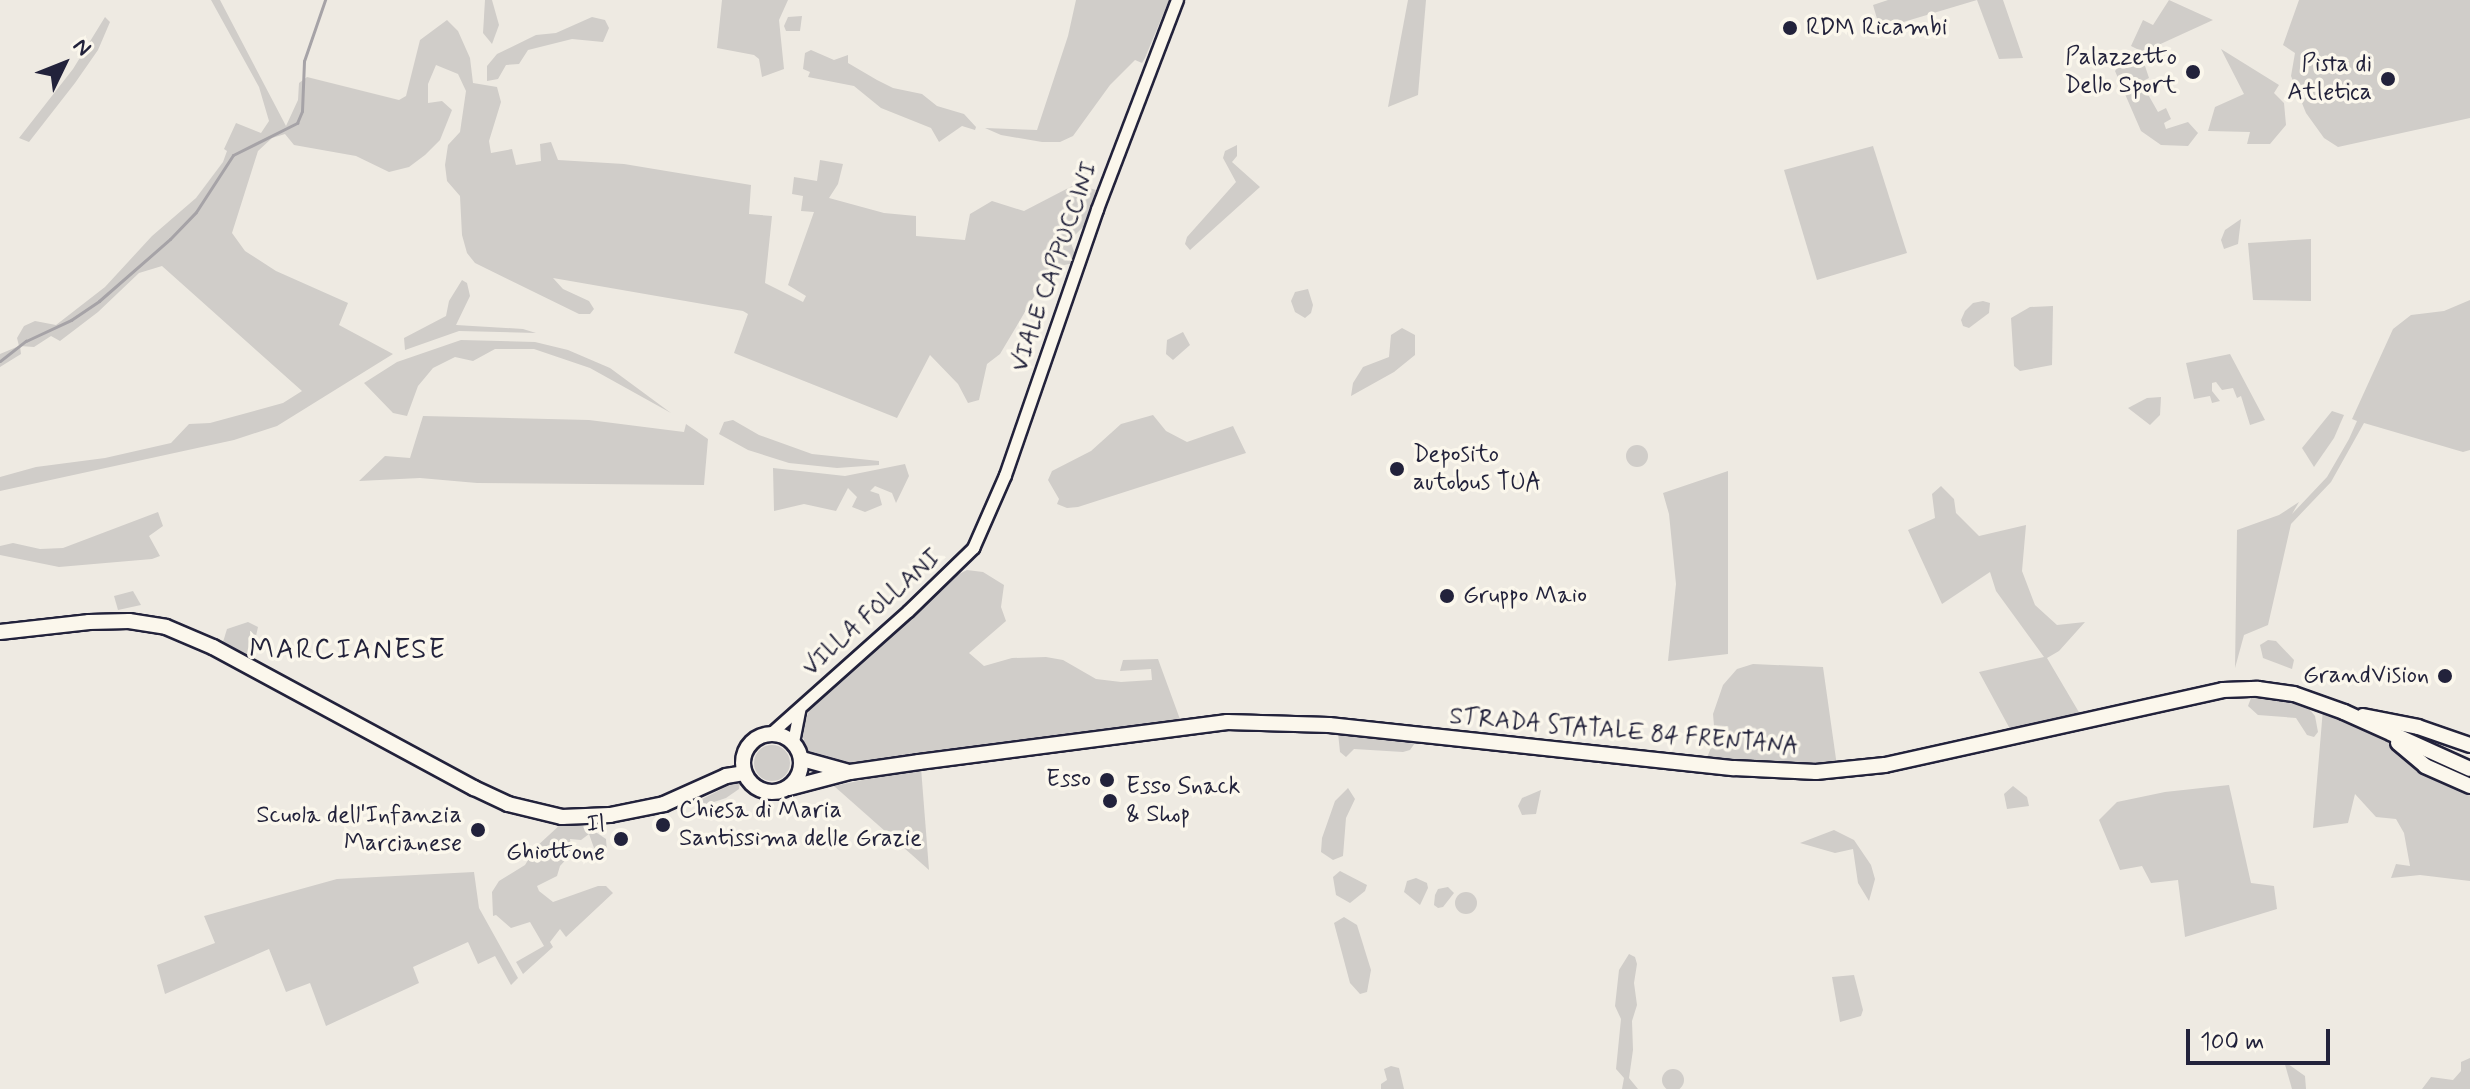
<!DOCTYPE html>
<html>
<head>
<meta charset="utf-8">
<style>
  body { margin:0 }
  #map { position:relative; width:2470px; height:1089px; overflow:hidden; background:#eeeae2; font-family:Mynerve,sans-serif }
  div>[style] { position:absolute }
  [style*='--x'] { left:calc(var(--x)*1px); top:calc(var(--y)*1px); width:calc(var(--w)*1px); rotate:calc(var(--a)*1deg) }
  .green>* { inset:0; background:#d0cdc9 }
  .round { border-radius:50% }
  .stream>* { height:3px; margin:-1.5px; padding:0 1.5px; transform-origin:1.5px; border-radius:1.5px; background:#a6a3a7 }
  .roads { filter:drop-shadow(2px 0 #22223b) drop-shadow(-2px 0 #22223b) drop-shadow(0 2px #22223b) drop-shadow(0 -2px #22223b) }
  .minor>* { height:11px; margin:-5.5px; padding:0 5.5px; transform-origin:5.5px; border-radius:5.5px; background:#fbf7ec }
  .major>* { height:14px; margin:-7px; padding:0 7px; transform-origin:7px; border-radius:7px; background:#fbf7ec }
  .major>.ring { margin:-7px; padding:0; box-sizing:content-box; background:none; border:14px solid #fbf7ec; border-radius:50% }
  .dots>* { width:22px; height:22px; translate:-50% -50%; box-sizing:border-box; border:4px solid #fbf7ec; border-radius:50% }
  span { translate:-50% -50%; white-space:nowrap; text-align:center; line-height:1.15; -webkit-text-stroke:7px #fbf7ec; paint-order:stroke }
  .poi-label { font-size:24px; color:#22223b }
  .left { translate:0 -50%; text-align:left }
  .right { translate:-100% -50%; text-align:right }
  .street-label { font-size:24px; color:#22223b }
  .quarter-label { font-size:28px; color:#22223b; letter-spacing:2px }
  .north { position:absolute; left:24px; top:24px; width:80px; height:80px; -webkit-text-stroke:6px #fbf7ec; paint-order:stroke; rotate:47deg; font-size:22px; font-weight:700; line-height:32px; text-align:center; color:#22223b }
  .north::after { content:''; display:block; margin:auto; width:28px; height:36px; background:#22223b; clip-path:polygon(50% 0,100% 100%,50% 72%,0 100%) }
  .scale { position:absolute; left:2186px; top:1029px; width:144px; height:36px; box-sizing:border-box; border:4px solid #22223b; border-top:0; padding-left:10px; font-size:24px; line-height:28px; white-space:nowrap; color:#22223b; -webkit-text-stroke:6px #fbf7ec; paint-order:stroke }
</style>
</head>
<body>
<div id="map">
  <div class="green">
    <div style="clip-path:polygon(211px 0,220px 0,286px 126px,298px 100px,299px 83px,307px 77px,399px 100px,406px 96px,420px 40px,447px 20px,458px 31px,470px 58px,473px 83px,497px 87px,501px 102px,489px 141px,491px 153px,512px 149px,516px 165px,541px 161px,540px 144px,551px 142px,558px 160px,624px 164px,751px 185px,749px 214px,772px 216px,765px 283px,803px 302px,806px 296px,788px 285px,814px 212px,801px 211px,803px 196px,792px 194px,794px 177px,817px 181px,820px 160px,843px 164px,838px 184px,829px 198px,884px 213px,916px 216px,916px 236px,965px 240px,970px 214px,992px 201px,1024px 211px,1076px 184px,1096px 190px,1084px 226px,1070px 240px,1076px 257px,1074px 263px,1055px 267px,1048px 273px,1000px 354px,987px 364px,979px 400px,968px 403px,958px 384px,930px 355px,897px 418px,734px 353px,748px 314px,743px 311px,553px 278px,563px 289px,589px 301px,594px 309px,590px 314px,579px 314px,475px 263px,467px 253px,462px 235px,460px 196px,447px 181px,445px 165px,448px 145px,460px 132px,466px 91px,458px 74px,436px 65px,428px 84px,428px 103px,442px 101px,452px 110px,440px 140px,425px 155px,409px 167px,389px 172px,356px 156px,294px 145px,285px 134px,272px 138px,258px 151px,232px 233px,245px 251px,276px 271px,348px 303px,339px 325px,393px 354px,277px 426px,234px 440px,0 491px,0 477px,36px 467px,105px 458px,171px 443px,189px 424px,210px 423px,283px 403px,302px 391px,162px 266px,139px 273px,98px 312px,60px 341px,51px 336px,34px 347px,20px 346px,21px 354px,0 367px,0 354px,19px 346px,17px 338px,24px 326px,35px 321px,56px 325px,105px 287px,152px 236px,196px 198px,223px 162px,227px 151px,224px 149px,236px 123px,261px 133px,269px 121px,259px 87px)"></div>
    <div style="clip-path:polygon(485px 0,492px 0,499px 25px,492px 44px,483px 33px)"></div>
    <div style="clip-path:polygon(722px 0,788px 0,779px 20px,784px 69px,762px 77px,759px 59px,754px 55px,717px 48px)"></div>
    <div style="clip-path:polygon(1076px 0,1169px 0,1145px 58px,1142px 63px,1135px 60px,1110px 85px,1073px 136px,1060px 142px,1042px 142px,1001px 135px,985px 128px,1037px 130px,1068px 36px)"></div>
    <div style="clip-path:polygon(1408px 0,1426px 0,1418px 95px,1388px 107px)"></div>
    <div style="clip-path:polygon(1888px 0,2003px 0,2023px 58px,1999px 59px,1977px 0,1880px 29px,1873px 5px)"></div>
    <div style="clip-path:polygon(2169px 0,2213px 20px,2143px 52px,2131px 46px,2143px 20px,2153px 25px)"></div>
    <div style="clip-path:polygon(2299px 0,2470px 0,2470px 118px,2338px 147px,2324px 138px,2306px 113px,2291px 76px,2295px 53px,2283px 45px)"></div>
    <div style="clip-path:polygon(802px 16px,800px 31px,786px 31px,784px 26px,788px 17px)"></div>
    <div style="clip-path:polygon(105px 17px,110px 22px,98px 50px,75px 83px,29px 142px,19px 138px,73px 69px)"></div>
    <div style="clip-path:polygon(592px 17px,605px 20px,609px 28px,603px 42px,572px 39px,528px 50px,519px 64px,506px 65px,498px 79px,487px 81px,487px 66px,497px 54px,536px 35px,556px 33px)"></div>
    <div style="clip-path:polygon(2221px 49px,2279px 85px,2274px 93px,2284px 103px,2286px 125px,2270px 144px,2247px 144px,2250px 132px,2208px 131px,2215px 107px,2244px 94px)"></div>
    <div style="clip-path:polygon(811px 50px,834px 60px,848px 55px,848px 63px,877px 80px,893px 88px,922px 94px,937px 106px,964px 114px,976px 127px,975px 130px,962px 126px,939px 142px,931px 128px,881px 108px,854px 86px,808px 77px,810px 72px,803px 69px,805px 53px)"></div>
    <div style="clip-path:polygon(2126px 57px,2145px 66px,2149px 78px,2141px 82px,2158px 112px,2166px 108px,2171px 119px,2164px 123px,2166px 129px,2188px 122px,2198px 133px,2188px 146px,2161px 145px,2141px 131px,2115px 71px)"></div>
    <div style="clip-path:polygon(1237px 145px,1237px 156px,1232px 162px,1260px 187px,1190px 250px,1185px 244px,1187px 237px,1236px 182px,1223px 158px,1225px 151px)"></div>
    <div style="clip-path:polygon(1873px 146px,1907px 253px,1817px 280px,1784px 170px)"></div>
    <div style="clip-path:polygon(2241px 219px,2238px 244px,2224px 249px,2221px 240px,2225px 230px)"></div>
    <div style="clip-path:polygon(2311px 239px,2311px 301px,2253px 300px,2248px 243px)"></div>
    <div style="clip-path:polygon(462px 280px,467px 283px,470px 296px,456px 325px,523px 329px,536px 333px,459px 331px,405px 350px,404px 338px,446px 316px,449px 301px)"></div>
    <div style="clip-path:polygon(1308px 289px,1313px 305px,1311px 313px,1305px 318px,1295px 312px,1291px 301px,1295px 292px)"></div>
    <div style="clip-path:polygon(2470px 300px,2470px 450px,2463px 452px,2364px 423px,2331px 482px,2291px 524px,2268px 625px,2244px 635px,2235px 668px,2237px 530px,2279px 515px,2299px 502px,2292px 514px,2327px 477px,2349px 439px,2357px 421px,2352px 419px,2393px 329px,2411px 315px,2444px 311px)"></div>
    <div style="clip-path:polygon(1983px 301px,1990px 303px,1989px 313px,1969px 328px,1963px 326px,1961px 320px,1965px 311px,1973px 303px)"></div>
    <div style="clip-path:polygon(2053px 306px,2052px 365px,2020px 371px,2014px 366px,2011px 318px,2030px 307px)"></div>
    <div style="clip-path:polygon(1402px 328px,1415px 335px,1415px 355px,1394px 372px,1351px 396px,1353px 383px,1363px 367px,1389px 357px,1391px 335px)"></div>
    <div style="clip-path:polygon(1183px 332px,1190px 345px,1173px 360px,1166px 354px,1167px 340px)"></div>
    <div style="clip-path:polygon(461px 340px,535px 342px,568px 350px,610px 368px,671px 413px,590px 368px,534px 349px,495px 349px,473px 361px,455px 357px,433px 368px,418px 386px,407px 416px,393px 413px,364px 383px,397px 362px)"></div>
    <div style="clip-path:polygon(2230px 354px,2265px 420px,2250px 425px,2241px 396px,2237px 398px,2233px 388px,2222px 390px,2216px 382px,2212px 383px,2212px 391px,2220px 401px,2212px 403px,2210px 396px,2194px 399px,2186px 363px)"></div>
    <div style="clip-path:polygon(2161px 397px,2160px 415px,2150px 425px,2128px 408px,2147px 398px)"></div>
    <div style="clip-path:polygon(2332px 411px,2344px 415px,2334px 438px,2314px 467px,2302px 448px)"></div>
    <div style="clip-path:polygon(1153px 415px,1166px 431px,1187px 442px,1233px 426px,1246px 453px,1078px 507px,1067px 508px,1057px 504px,1059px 499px,1048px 480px,1052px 471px,1091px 451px,1121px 424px)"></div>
    <div style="clip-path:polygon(423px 416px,589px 420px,684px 432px,686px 424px,708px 439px,704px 485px,477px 483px,420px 478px,359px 481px,385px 456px,410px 458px)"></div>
    <div style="clip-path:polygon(733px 420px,759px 435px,812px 454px,879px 461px,879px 465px,837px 468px,789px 463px,748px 450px,719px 434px,724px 422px)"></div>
    <div class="round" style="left:1626px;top:445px;width:22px;height:22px"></div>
    <div style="clip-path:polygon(905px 464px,909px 476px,896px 503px,892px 493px,875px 486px,870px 491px,879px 494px,882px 505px,865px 512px,852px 507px,857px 497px,848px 488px,836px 511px,804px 504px,774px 511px,773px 468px,845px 476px)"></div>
    <div style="clip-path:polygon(1728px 471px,1728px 654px,1668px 661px,1676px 584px,1669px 514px,1663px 493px)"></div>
    <div style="clip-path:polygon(1941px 486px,1954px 499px,1956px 513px,1979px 536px,2026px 525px,2022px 571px,2035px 605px,2057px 625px,2085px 622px,2059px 651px,2047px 658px,2080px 714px,2010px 729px,1979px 672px,2044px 657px,1996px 591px,1990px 572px,1942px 604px,1908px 530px,1935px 518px,1932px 494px)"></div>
    <div style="clip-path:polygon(158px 512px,163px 526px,149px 536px,160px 556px,152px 559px,59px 567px,0 555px,0 546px,13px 543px,40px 549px,63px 548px)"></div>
    <div style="clip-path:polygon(967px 570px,983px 572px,1004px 585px,1001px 607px,1006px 621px,969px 653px,984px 666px,1012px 658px,1046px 657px,1063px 660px,1096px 679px,1121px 682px,1152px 680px,1151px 669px,1120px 671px,1123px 660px,1158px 659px,1181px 722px,863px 764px,810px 757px,801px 732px,812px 703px,953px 577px)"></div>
    <div style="clip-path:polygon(133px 591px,141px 605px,118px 610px,114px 596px)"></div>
    <div style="clip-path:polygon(248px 622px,258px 627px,251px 658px,223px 642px,227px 629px)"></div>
    <div style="clip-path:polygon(2268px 640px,2276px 641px,2294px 660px,2292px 669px,2263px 658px,2260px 645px)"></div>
    <div style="clip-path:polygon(1753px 664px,1823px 667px,1837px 766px,1706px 760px,1715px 738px,1713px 714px,1723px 685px,1737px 669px)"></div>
    <div style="clip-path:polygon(2261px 696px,2305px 704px,2315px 716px,2318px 732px,2314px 737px,2307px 735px,2296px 718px,2258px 715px,2248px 706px,2251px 698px)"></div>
    <div style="clip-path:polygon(2323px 709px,2371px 729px,2470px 793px,2470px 881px,2420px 875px,2391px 878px,2396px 864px,2410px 866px,2404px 833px,2396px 819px,2376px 817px,2355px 794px,2348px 823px,2313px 828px)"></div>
    <div style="clip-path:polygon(1338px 733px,1414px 739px,1415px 743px,1410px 750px,1403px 752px,1354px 749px,1346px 757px,1340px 752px)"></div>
    <div class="round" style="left:754px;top:745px;width:36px;height:36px"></div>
    <div style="clip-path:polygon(921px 768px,929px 870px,834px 786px)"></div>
    <div style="clip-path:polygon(740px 780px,739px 789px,726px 798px,705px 805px,700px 800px)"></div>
    <div style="clip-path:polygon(2229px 785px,2251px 883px,2274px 886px,2277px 909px,2185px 937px,2178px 880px,2151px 883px,2142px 866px,2120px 870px,2099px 820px,2117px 802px,2165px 792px)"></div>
    <div style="clip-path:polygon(2013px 786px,2027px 797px,2029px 806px,2007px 809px,2004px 794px)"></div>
    <div style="clip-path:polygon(1348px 788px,1355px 799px,1346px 818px,1343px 856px,1333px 860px,1321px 852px,1322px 838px,1335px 801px)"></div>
    <div style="clip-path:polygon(1541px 790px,1536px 814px,1522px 815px,1518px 806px,1522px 798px)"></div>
    <div style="clip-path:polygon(562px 823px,598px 824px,594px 831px,606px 839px,607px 851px,602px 854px,594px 848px,589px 834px,581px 840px,570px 839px,572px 853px,560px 866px,557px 876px,537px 886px,539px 891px,553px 902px,598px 886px,606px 886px,613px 893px,566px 937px,560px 929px,550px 942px,553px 947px,523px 974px,516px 962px,544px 946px,530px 922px,511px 928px,496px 915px,493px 916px,492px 892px,499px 881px,525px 865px,536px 847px)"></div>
    <div style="clip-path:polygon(1834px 830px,1854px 840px,1871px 865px,1875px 879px,1869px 901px,1858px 883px,1853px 849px,1835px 853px,1800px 843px)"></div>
    <div style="clip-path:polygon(1340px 871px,1367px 885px,1365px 891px,1350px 903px,1336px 895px,1333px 877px)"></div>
    <div style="clip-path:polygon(474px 872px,479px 908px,518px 978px,511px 985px,495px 956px,478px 964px,468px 942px,413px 967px,419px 983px,326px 1026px,310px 983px,286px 992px,269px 949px,165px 994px,157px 965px,215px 943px,204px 916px,337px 879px)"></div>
    <div style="clip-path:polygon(1416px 878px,1427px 883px,1428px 888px,1420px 905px,1404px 892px,1407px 881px)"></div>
    <div style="clip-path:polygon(1448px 887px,1454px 893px,1443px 907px,1438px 908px,1434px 905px,1435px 895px,1438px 889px)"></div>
    <div class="round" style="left:1455px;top:892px;width:22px;height:22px"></div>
    <div style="clip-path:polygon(1344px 917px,1357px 925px,1371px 970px,1367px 992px,1360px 994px,1350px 983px,1334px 923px)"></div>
    <div style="clip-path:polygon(1629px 954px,1635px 957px,1637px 964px,1634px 983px,1637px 1005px,1632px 1021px,1633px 1050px,1629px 1078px,1638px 1089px,1622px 1089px,1624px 1078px,1616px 1069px,1621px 1019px,1615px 1006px,1619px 970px)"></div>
    <div style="clip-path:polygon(1854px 975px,1863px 1010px,1861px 1016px,1840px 1022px,1832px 977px)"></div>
    <div style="clip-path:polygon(2470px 1058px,2470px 1089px,2422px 1089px,2431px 1077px,2453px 1080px,2461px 1071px,2461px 1062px)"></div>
    <div style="clip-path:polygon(2284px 1061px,2305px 1076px,2306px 1089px,2292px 1089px)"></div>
    <div style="clip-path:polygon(1391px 1066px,1399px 1068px,1404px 1089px,1381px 1089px,1381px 1084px,1387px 1080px,1384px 1069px)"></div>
    <div class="round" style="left:1662px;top:1069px;width:22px;height:22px"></div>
  </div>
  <div class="stream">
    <div style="--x:0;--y:361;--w:33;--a:-38"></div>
    <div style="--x:26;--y:341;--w:50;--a:-25"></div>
    <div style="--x:71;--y:320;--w:34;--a:-34"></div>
    <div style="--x:99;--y:301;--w:94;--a:-41.1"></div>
    <div style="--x:170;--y:239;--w:37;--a:-46"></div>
    <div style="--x:196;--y:212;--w:68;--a:-57"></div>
    <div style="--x:233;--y:155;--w:72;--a:-26.6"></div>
    <div style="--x:297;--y:123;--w:13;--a:-67"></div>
    <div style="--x:302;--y:111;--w:50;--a:-87.7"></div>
    <div style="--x:304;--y:61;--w:65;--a:-71"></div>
  </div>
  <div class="roads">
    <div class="minor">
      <div style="--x:771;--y:733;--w:183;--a:-41.7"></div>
      <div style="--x:908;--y:611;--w:91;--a:-44.1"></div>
      <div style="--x:973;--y:548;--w:80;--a:-66.3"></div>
      <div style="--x:1005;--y:475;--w:281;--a:-70.9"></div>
      <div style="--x:1097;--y:209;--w:224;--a:-69.1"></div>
      <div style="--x:793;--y:742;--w:33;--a:-79"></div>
    </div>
    <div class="major">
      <div style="--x:0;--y:632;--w:90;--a:-6.4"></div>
      <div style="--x:89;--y:622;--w:40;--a:-1.4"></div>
      <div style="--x:129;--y:621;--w:37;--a:9"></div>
      <div style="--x:166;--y:627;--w:51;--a:23.1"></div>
      <div style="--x:213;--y:647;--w:297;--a:28.4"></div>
      <div style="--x:474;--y:788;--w:38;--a:25"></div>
      <div style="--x:508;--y:804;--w:56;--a:13.5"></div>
      <div style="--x:562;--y:817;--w:48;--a:-2.4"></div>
      <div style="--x:610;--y:815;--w:55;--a:-11.5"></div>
      <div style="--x:664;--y:804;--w:68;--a:-24.3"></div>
      <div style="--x:726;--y:776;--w:18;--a:-9"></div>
      <div style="--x:2363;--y:716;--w:56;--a:11.3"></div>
      <div style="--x:2418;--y:727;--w:55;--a:19.1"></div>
      <div class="ring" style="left:743px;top:734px;width:44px;height:44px"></div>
      <div style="--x:2398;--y:743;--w:35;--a:40"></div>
      <div style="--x:2425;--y:766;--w:49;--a:24"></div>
      <div style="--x:802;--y:759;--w:46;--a:15.3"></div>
      <div style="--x:789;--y:788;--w:63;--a:-14.7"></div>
      <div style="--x:850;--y:772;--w:70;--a:-8.2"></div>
      <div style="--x:919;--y:762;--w:311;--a:-7.4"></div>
      <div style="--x:1227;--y:722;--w:102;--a:1.7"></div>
      <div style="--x:1329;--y:725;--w:407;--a:6.1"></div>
      <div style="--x:1734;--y:768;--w:82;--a:2.8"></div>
      <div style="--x:1816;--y:772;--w:69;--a:-5.8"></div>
      <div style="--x:1885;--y:765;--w:346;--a:-12.5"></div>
      <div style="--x:2223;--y:690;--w:35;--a:-2"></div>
      <div style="--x:2258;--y:689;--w:36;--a:8"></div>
      <div style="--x:2294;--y:694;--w:53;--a:19.8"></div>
      <div style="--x:2344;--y:712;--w:138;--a:24.3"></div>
    </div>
  </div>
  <div class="dots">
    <div style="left:1790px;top:28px;background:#22223b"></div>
    <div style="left:2193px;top:72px;background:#22223b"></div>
    <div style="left:2388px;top:79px;background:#22223b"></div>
    <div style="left:1397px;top:469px;background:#22223b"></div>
    <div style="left:1447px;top:596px;background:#22223b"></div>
    <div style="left:2445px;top:676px;background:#22223b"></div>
    <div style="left:1107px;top:780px;background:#22223b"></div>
    <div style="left:1110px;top:801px;background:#22223b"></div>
    <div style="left:663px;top:825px;background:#22223b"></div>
    <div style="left:478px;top:830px;background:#22223b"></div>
    <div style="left:621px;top:839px;background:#22223b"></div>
  </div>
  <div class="poi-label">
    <span class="left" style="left:1806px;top:28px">RDM Ricambi</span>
    <span class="right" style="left:2177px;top:72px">Palazzetto<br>Dello Sport</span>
    <span class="right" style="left:2372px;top:79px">Pista di<br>Atletica</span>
    <span class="left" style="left:1413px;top:469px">Deposito<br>autobus TUA</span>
    <span class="left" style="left:1463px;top:596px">Gruppo Maio</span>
    <span class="right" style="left:2429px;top:676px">GrandVision</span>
    <span class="right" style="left:1091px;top:780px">Esso</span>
    <span class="left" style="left:1126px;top:801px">Esso Snack<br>&amp; Shop</span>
    <span class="left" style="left:679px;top:825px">Chiesa di Maria<br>Santissima delle Grazie</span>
    <span class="right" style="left:462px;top:830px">Scuola dell'Infanzia<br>Marcianese</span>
    <span class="right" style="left:605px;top:839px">Il<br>Ghiottone</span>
  </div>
  <div class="street-label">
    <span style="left:1055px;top:267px;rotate:-71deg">VIALE CAPPUCCINI</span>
    <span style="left:872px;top:613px;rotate:-42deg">VILLA FOLLANI</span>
    <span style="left:1624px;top:732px;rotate:5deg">STRADA STATALE 84 FRENTANA</span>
  </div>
  <div class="quarter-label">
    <span style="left:348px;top:651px">MARCIANESE</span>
  </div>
  <div class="north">N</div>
  <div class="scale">100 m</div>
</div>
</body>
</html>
